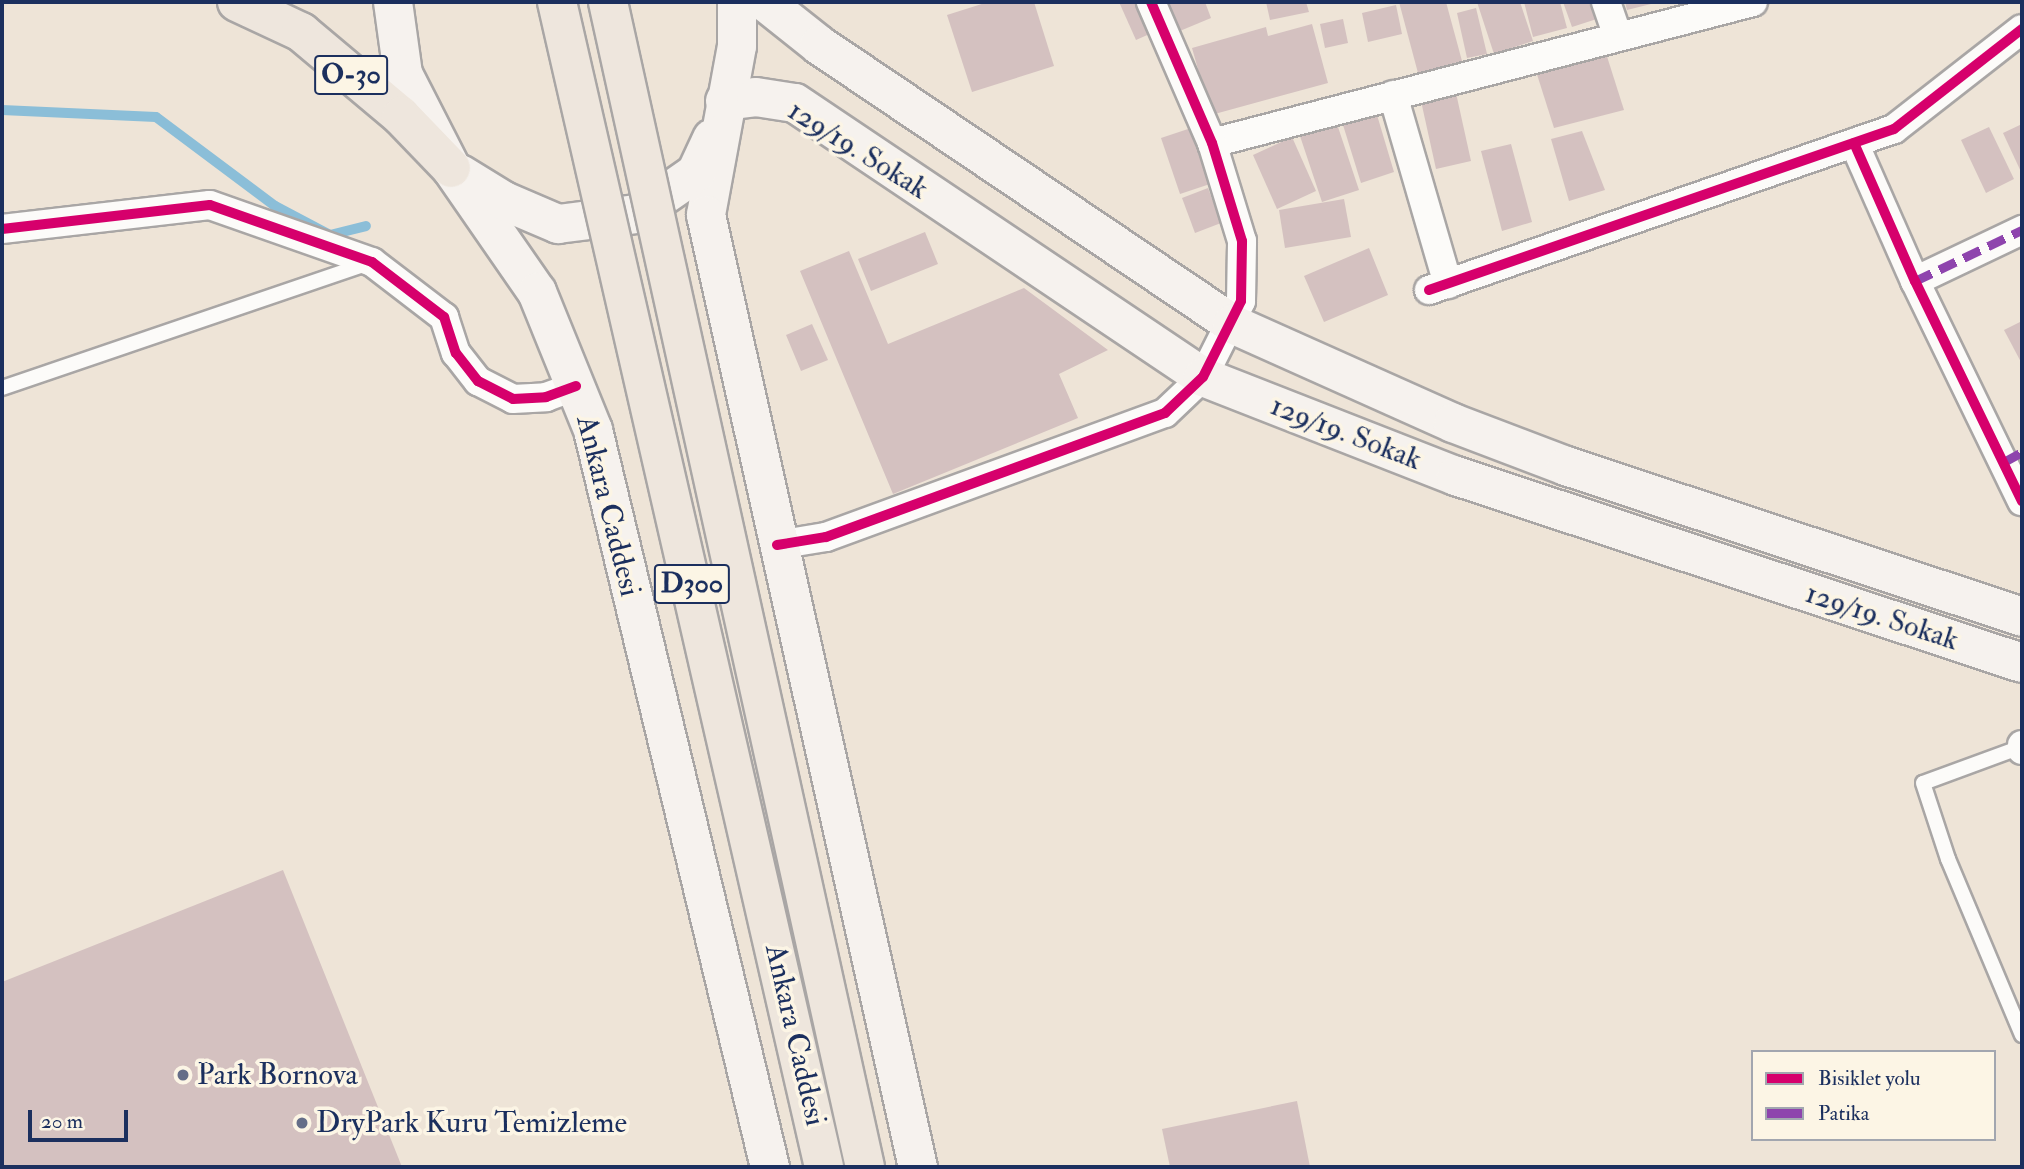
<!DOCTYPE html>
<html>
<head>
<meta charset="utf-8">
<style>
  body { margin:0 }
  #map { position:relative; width:2024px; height:1169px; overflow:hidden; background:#eee4d7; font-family:"IM FELL Double Pica",serif }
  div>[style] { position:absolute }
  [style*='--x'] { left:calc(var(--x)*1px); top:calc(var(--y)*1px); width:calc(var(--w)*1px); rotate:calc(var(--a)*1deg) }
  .stream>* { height:10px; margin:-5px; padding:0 5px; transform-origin:5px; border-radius:5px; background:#8bbed8 }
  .building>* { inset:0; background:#d4c1c0 }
  .roads { filter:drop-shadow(2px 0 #a9a6a5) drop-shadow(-2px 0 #a9a6a5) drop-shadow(0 2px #a9a6a5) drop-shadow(0 -2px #a9a6a5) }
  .lane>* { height:14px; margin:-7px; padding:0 7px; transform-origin:7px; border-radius:7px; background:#fcfbf9 }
  .street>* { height:28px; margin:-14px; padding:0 14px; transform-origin:14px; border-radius:14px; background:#fcfbf9 }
  .secondary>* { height:38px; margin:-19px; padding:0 19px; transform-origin:19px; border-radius:19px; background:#f6f2ee }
  .highway>* { height:38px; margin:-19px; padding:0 19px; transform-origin:19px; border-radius:19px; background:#eee6dd }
  .bridges { filter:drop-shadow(2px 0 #a9a6a5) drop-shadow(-2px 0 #a9a6a5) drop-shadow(0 2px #a9a6a5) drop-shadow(0 -2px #a9a6a5) }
  .highway-bridge>* { height:38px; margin:-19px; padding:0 19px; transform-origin:19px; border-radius:19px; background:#eee6dd }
  .quiet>* { height:9px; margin-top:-4.5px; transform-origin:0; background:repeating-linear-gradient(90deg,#8e44ad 0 18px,transparent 0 27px) }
  .cycleway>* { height:10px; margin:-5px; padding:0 5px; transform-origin:5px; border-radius:5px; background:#d6006c }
  .dots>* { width:19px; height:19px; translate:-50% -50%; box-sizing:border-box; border:4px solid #fcf5e5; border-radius:50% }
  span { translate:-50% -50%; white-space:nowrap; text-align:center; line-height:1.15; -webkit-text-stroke:7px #fcf5e5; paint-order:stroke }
  .shield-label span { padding:2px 5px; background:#fcf5e5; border:2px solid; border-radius:5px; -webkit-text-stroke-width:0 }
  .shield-label { font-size:28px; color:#1b2f5e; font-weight:700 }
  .street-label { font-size:30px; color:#1b2f5e }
  .poi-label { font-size:30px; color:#1b2f5e }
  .left { translate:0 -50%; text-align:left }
  .frame { position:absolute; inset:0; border:4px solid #1b2f5e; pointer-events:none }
  .legend { position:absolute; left:1751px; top:1050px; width:245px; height:91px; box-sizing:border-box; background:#fcf5e5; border:2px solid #a2a6af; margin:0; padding:9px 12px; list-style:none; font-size:21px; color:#1b2f5e }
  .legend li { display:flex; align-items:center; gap:14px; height:35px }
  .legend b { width:35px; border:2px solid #a2a6af }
  .scale { position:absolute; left:28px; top:1110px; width:100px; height:32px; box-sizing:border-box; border:4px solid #1b2f5e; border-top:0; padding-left:9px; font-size:21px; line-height:24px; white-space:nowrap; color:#1b2f5e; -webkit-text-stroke:5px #fcf5e5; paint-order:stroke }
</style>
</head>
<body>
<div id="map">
  <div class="stream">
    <div style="--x:2;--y:110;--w:154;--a:2.6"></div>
    <div style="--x:156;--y:117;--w:149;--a:36.8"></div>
    <div style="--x:275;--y:206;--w:62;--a:27.8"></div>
    <div style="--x:330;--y:235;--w:37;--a:-14"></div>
  </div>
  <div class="building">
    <div style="clip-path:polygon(988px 2px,1034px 2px,1054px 66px,972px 92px,947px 15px)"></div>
    <div style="clip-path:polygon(1119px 2px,1141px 2px,1154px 32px,1136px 40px)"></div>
    <div style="clip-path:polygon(1163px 2px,1205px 2px,1211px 18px,1175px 33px)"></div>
    <div style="clip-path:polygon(1266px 2px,1306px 2px,1309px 12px,1270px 20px)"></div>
    <div style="clip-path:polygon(1399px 2px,1446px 2px,1462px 61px,1418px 73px)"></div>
    <div style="clip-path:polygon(1477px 2px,1520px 2px,1533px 41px,1494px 54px)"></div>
    <div style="clip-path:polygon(1524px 2px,1560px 2px,1567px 28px,1533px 37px)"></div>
    <div style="clip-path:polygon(1563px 2px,1602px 2px,1606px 16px,1572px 27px)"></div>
    <div style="clip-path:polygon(1625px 2px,1655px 2px,1655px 3px,1627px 10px)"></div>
    <div style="clip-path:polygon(1396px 5px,1402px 34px,1368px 42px,1362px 13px)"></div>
    <div style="clip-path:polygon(1476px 8px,1487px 54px,1467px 58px,1457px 13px)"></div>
    <div style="clip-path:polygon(1343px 19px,1348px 43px,1325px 48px,1320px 24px)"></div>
    <div style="clip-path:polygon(1312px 24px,1328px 83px,1211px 115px,1192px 48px,1266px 27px,1268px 36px)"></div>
    <div style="clip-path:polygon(1604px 47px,1624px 110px,1554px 128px,1534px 65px)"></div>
    <div style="clip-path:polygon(1456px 93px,1471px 161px,1436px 169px,1421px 101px)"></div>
    <div style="clip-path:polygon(1377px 115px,1394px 172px,1361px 183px,1343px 125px)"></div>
    <div style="clip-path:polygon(1337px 124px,1359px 190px,1322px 202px,1300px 136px)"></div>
    <div style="clip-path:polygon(2022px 124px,2022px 174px,2003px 133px)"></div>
    <div style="clip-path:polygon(1989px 127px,2014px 179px,1986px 193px,1961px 140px)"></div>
    <div style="clip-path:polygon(1191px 128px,1210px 184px,1180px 194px,1161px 138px)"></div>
    <div style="clip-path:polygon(1582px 131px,1605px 190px,1569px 201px,1551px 139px)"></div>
    <div style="clip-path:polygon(1292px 137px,1316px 191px,1277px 209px,1253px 155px)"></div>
    <div style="clip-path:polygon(1511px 144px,1532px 222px,1502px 231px,1481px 151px)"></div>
    <div style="clip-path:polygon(1208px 188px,1221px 223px,1195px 233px,1182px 198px)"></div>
    <div style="clip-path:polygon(1344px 199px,1351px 237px,1285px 248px,1279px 210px)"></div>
    <div style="clip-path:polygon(925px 232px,938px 264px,871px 291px,858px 259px)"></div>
    <div style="clip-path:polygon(1369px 248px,1388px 295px,1324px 322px,1304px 276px)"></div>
    <div style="clip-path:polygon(849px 251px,888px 344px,1024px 288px,1108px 350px,1059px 374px,1078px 418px,893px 494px,800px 271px)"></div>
    <div style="clip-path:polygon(2022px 321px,2022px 364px,2004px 330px)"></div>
    <div style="clip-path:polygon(812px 324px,828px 360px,801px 371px,786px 335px)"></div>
    <div style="clip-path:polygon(283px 870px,402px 1167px,2px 1167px,2px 982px)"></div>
    <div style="clip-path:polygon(1297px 1101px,1310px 1167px,1170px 1167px,1162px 1129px)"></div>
  </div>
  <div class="roads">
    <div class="lane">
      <div style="--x:2;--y:388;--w:385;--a:-18.8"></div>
      <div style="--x:2021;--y:747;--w:104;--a:159.8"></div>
      <div style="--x:1923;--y:783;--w:80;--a:71.8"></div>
      <div style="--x:1948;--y:859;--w:191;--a:67.2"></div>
    </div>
    <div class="street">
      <div style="--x:1606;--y:2;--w:34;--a:71"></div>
      <div style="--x:1393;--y:95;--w:197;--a:73.8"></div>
      <div style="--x:1212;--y:143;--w:559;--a:-14.61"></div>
      <div style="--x:1854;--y:143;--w:151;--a:66.2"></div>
      <div style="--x:1915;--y:281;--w:245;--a:64.1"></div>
      <div style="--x:2;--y:229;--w:209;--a:-6.6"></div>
      <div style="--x:210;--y:205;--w:172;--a:19.4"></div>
      <div style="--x:372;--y:262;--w:91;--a:37.4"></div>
      <div style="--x:444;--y:317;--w:38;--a:72"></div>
      <div style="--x:456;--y:353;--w:36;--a:52"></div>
      <div style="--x:478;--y:381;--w:39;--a:27"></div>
      <div style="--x:513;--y:399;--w:33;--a:-3"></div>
      <div style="--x:546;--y:397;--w:32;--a:-20"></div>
      <div style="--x:1915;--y:281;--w:119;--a:-25.5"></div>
      <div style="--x:1429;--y:290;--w:492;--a:-19.1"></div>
      <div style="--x:1894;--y:129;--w:162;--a:-38"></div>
      <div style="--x:777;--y:545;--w:50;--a:-9.3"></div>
      <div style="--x:826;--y:537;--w:361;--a:-20.1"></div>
      <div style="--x:1165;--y:413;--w:52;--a:-43.5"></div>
      <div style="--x:1203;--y:377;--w:85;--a:-63.4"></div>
      <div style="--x:1241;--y:301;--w:60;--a:-89"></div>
      <div style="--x:1242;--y:241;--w:102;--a:-107"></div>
      <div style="--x:1212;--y:143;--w:154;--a:-113.4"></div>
      <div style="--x:2022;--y:745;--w:5;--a:90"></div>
    </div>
    <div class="secondary">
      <div style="--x:393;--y:2;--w:73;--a:82.1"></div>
      <div style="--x:403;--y:74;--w:106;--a:62.9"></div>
      <div style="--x:451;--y:168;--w:151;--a:55.3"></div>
      <div style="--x:537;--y:292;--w:149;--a:67.9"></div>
      <div style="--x:593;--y:430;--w:758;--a:76.5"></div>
      <div style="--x:737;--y:2;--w:44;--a:90"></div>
      <div style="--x:737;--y:46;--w:172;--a:100.4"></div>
      <div style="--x:706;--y:215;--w:975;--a:77.45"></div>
      <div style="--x:765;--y:2;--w:69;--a:38.5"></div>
      <div style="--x:819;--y:45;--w:498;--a:34"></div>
      <div style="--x:1232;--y:324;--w:242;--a:24.1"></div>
      <div style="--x:1453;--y:423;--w:121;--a:20.8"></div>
      <div style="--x:1566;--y:466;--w:480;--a:18.3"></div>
      <div style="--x:725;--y:101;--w:31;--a:-7"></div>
      <div style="--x:756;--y:97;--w:39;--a:9"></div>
      <div style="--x:795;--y:103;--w:491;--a:33.9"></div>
      <div style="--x:1203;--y:377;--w:272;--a:21.4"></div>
      <div style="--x:1456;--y:476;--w:596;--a:18.28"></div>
      <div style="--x:460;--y:174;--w:52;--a:31.5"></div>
      <div style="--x:504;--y:201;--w:59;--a:23.1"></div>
      <div style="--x:558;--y:224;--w:80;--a:-7.2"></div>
      <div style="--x:637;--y:214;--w:72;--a:-34.8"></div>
      <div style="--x:696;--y:173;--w:38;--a:-65"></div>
    </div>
    <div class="highway">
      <div style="--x:237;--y:2;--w:71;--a:25.1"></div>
      <div style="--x:301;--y:32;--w:131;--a:40"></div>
      <div style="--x:401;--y:116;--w:72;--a:46.1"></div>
    </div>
  </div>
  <div class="bridges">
    <div class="highway-bridge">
      <div style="--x:557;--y:2;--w:1195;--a:77.09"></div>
      <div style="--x:608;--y:2;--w:1193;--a:77.56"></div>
    </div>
  </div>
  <div class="quiet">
    <div style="--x:1915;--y:281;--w:119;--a:-25.5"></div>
    <div style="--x:2004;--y:462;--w:21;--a:-29"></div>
  </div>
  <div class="cycleway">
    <div style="--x:1854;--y:143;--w:151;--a:66.2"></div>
    <div style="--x:1915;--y:281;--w:245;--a:64.1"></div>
    <div style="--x:2;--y:229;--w:209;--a:-6.6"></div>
    <div style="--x:210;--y:205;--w:172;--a:19.4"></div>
    <div style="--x:372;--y:262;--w:91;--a:37.4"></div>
    <div style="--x:444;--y:317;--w:38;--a:72"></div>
    <div style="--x:456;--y:353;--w:36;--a:52"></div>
    <div style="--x:478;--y:381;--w:39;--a:27"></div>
    <div style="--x:513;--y:399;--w:33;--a:-3"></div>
    <div style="--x:546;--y:397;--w:32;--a:-20"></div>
    <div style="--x:1429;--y:290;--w:492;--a:-19.1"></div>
    <div style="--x:1894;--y:129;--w:162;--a:-38"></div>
    <div style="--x:777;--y:545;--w:50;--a:-9.3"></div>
    <div style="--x:826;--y:537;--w:361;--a:-20.1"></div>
    <div style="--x:1165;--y:413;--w:52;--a:-43.5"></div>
    <div style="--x:1203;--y:377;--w:85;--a:-63.4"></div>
    <div style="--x:1241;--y:301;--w:60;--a:-89"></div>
    <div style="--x:1242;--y:241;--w:102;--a:-107"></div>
    <div style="--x:1212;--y:143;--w:154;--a:-113.4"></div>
  </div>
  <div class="dots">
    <div style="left:183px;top:1075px;background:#656e88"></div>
    <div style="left:302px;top:1123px;background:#656e88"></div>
  </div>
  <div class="shield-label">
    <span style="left:351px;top:75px">O-30</span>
    <span style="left:692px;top:584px">D300</span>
  </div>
  <div class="street-label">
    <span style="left:858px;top:150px;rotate:32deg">129/19. Sokak</span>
    <span style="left:1346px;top:433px;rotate:21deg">129/19. Sokak</span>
    <span style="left:608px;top:506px;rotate:76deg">Ankara Caddesi</span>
    <span style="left:1882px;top:617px;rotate:18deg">129/19. Sokak</span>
    <span style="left:795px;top:1035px;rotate:77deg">Ankara Caddesi</span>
  </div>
  <div class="poi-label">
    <span class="left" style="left:197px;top:1075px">Park Bornova</span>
    <span class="left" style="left:316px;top:1123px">DryPark Kuru Temizleme</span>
  </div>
  <div class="frame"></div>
  <ul class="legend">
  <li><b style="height:9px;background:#d6006c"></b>Bisiklet yolu</li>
  <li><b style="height:9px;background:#8e44ad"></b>Patika</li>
  </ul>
  <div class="scale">20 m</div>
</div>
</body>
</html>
